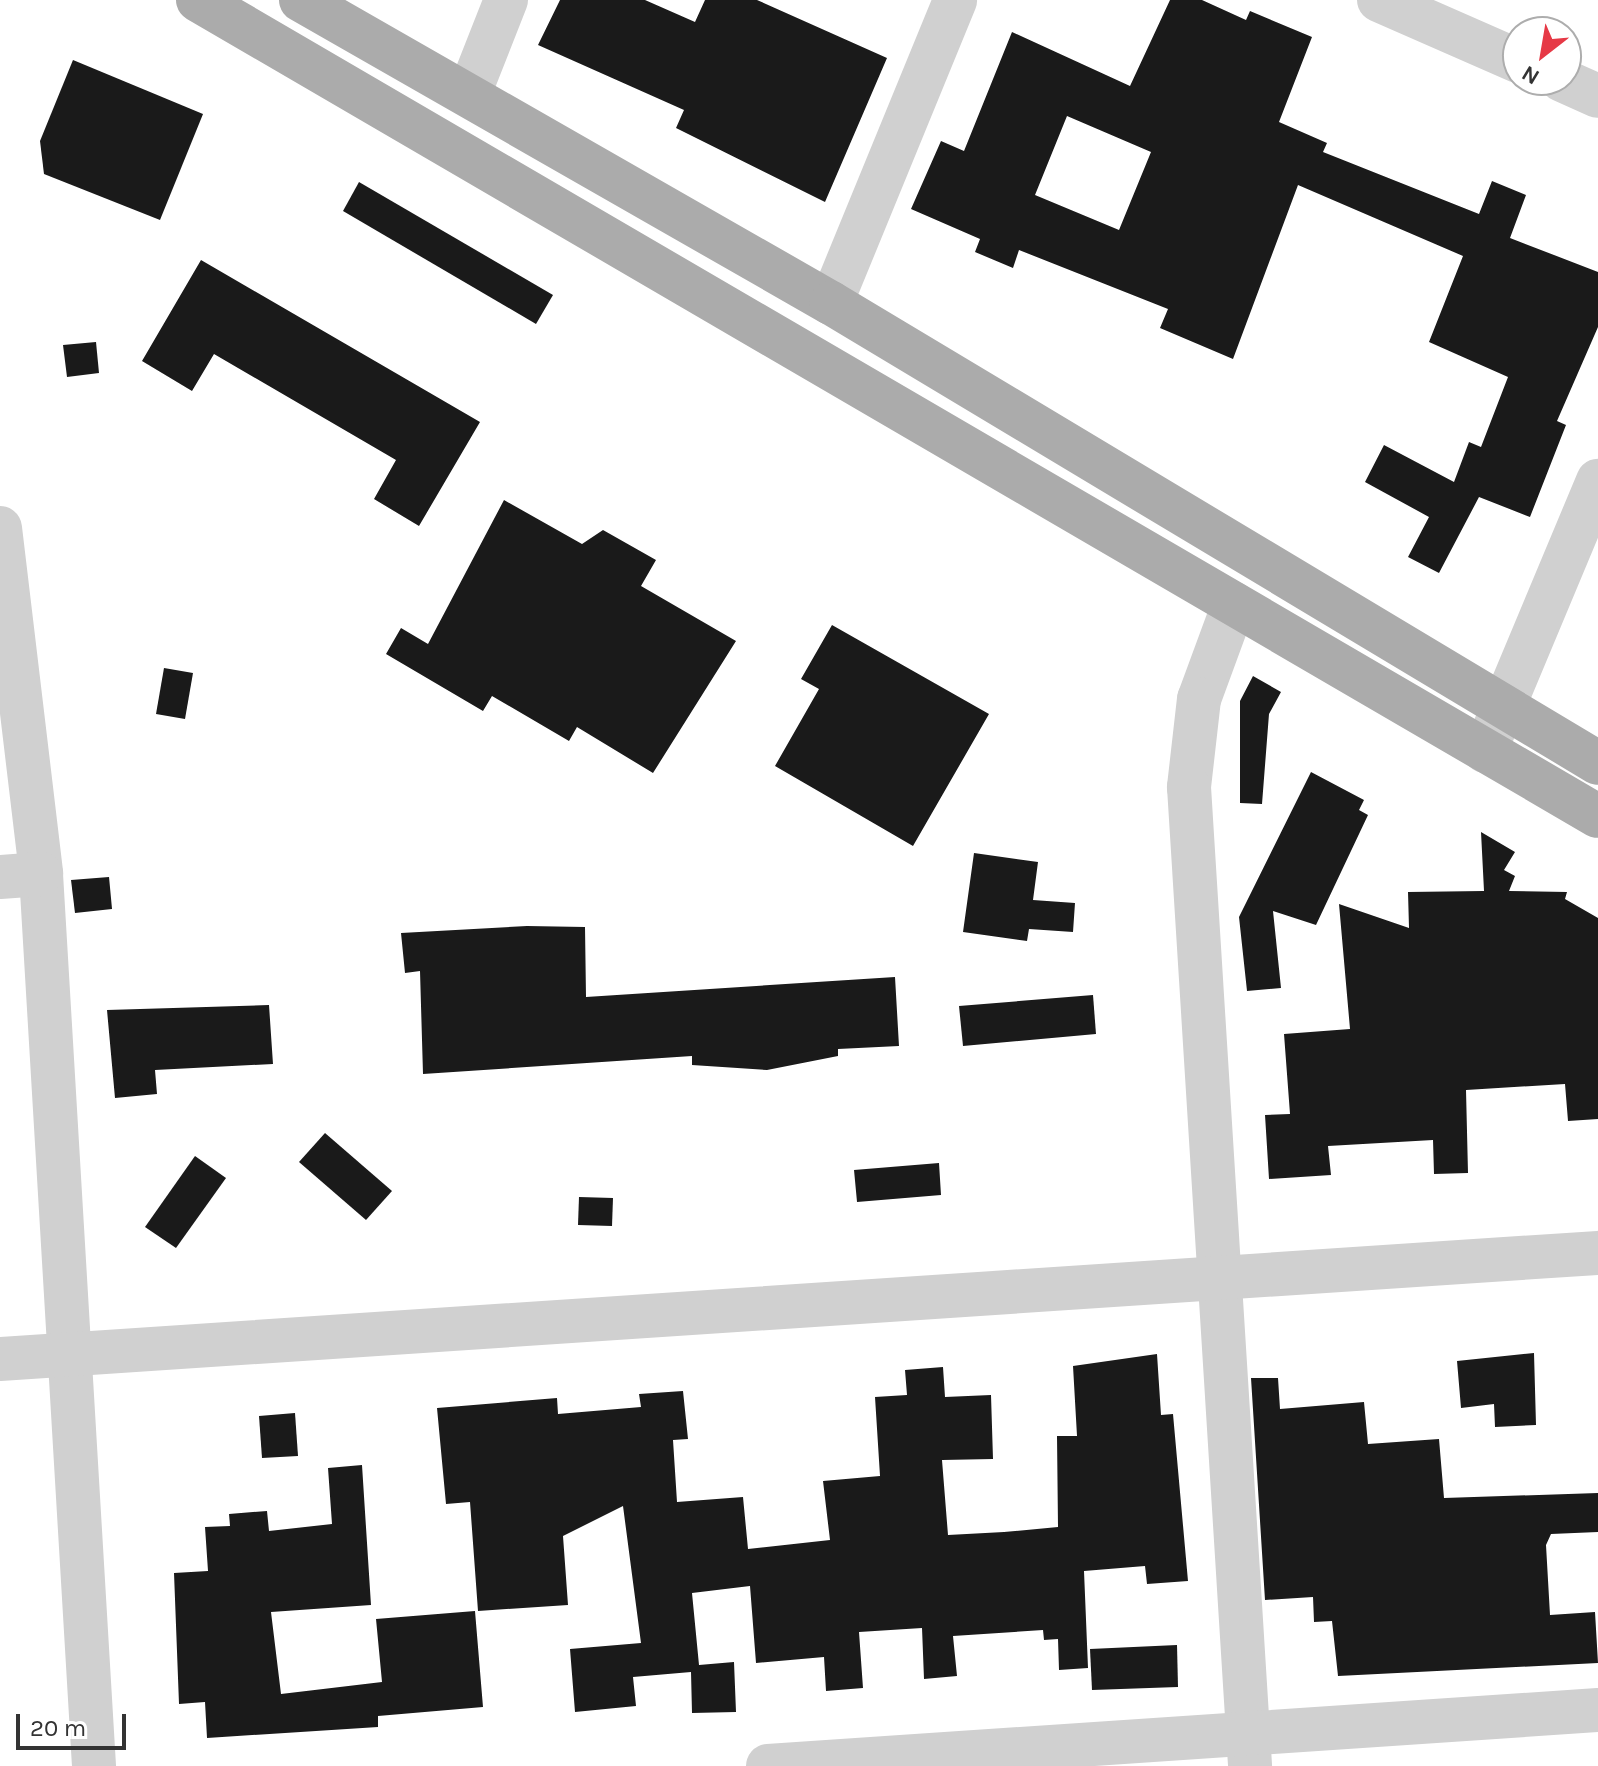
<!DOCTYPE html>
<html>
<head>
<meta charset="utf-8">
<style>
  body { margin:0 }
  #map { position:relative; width:1598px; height:1766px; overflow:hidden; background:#fff; font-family:Karla,sans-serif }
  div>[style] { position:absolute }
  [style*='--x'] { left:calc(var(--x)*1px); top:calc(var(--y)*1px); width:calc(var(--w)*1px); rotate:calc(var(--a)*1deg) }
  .building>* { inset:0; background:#1a1a1a }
  .minor>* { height:44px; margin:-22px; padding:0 22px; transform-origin:22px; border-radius:22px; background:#d0d0d0 }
  .major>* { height:44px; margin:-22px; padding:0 22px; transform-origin:22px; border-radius:22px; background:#ababab }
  span { translate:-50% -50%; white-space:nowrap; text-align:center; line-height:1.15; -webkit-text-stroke:8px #fff; paint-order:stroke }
  .north { position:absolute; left:1502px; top:16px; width:80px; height:80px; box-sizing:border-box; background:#fff; border:2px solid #adadad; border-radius:50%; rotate:211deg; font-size:22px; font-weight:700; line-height:32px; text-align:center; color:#333 }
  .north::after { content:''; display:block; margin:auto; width:28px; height:36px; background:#e63946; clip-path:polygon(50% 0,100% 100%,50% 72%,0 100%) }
  .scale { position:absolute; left:16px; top:1714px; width:110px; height:36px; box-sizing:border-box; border:4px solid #333; border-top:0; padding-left:10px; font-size:24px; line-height:28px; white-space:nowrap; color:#333; -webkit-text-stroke:6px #fff; paint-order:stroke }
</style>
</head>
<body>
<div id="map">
  <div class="building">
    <div style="clip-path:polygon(560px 0,645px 0,695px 22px,705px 0,757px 0,887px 58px,825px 202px,676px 128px,684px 110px,538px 45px)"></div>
    <div style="clip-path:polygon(evenodd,1170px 0,1202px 0,1246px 20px,1250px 11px,1312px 37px,1279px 122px,1327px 143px,1323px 152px,1479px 214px,1492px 181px,1526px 195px,1510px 238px,1598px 272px,1598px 327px,1557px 421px,1566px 425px,1530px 517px,1479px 497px,1439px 573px,1408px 557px,1429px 517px,1365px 482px,1384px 445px,1454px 482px,1469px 442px,1481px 447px,1508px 377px,1429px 342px,1463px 256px,1298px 185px,1233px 359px,1160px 328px,1168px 309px,1019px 250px,1013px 268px,975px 252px,980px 239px,911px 209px,941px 141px,964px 151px,1012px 32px,1130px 86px,1170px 0,1067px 116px,1151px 152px,1119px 230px,1035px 195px,1067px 116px)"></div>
    <div style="clip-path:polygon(73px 60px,203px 114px,160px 220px,44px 174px,40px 141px)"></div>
    <div style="clip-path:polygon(359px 182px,553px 295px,536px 324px,343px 211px)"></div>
    <div style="clip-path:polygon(201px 260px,480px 422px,419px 526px,374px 499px,396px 460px,214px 354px,192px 391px,142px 361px)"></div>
    <div style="clip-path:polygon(96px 342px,99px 373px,67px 377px,63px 345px)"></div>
    <div style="clip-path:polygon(504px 500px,582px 544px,603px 530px,656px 560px,641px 586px,736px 641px,653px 773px,577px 727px,569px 741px,492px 696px,483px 711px,386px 654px,401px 628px,428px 644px)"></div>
    <div style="clip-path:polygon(832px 625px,989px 714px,913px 846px,775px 766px,819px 689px,801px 679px)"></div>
    <div style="clip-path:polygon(164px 668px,193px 673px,185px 719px,156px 714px)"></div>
    <div style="clip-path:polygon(1253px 676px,1281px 692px,1269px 714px,1262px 804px,1240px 803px,1240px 701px)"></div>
    <div style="clip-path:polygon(1311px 772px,1364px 800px,1359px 810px,1368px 815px,1316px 925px,1273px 911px,1281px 988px,1247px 991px,1239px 917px)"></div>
    <div style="clip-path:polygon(1481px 832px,1515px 852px,1504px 870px,1515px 876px,1509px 891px,1567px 892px,1565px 899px,1598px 918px,1598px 1119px,1568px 1121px,1565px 1084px,1466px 1090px,1468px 1173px,1434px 1174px,1433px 1140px,1328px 1146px,1331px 1175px,1269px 1179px,1265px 1115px,1290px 1114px,1284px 1034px,1350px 1029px,1339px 904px,1409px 928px,1408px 892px,1484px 891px)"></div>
    <div style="clip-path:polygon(974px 853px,1038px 862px,1033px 900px,1075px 903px,1073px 932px,1029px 929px,1027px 941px,963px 932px)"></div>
    <div style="clip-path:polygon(109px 877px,112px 909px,75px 913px,71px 880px)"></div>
    <div style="clip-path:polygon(527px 926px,585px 927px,586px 997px,895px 977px,899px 1046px,838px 1049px,838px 1056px,767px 1070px,692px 1065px,692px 1056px,423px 1074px,420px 971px,405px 973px,401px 933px)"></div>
    <div style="clip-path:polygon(1093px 995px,1096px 1034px,963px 1046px,959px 1006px)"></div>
    <div style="clip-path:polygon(269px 1005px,273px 1064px,155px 1070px,157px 1094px,115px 1098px,107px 1010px)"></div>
    <div style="clip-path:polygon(325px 1133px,392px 1191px,366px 1220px,299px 1162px)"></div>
    <div style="clip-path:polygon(195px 1156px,226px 1178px,176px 1248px,145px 1227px)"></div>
    <div style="clip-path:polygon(939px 1163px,941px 1195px,857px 1202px,854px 1170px)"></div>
    <div style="clip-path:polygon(579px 1197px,613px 1198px,612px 1226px,578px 1225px)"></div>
    <div style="clip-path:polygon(1534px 1353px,1536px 1425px,1495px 1427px,1494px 1404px,1461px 1408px,1457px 1361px)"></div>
    <div style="clip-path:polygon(1157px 1354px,1161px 1415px,1173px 1414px,1188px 1581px,1147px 1584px,1145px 1566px,1084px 1571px,1088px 1668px,1059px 1670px,1058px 1639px,1044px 1640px,1043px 1630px,953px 1636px,957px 1676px,924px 1679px,922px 1628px,859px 1632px,863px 1688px,826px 1691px,824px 1657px,756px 1663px,750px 1586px,692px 1593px,699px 1665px,734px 1662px,736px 1712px,692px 1713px,691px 1672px,633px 1677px,636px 1706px,575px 1712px,570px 1649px,641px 1643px,623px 1506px,563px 1536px,568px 1605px,478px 1611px,470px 1502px,446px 1504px,437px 1408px,557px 1398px,558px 1414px,641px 1407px,639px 1394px,683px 1391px,688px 1439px,673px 1440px,677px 1502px,743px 1497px,748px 1549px,830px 1540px,823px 1481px,880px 1476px,875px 1397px,907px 1395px,905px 1370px,943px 1367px,945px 1397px,991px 1395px,993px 1459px,942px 1460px,948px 1535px,1004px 1532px,1058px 1527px,1057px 1436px,1077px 1436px,1073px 1366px)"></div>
    <div style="clip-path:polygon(1251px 1378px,1278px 1378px,1280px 1409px,1364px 1402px,1368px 1444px,1439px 1439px,1444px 1498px,1598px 1493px,1598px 1532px,1551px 1534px,1546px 1545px,1550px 1615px,1595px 1612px,1598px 1663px,1338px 1676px,1332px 1621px,1314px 1622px,1313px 1597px,1265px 1600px)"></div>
    <div style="clip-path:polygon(295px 1413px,298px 1456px,262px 1458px,259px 1416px)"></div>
    <div style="clip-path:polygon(362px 1465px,371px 1605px,271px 1612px,281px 1694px,382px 1682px,376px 1619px,475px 1611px,483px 1707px,378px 1716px,378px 1727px,207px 1738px,205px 1702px,179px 1704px,174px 1573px,208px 1571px,205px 1527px,230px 1526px,229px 1514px,267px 1511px,269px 1531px,332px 1524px,328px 1468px)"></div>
    <div style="clip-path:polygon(1177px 1645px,1178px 1687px,1092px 1690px,1090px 1649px)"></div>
  </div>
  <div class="minor">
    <div style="--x:1379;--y:0;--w:152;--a:23.7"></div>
    <div style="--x:1562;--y:80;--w:39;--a:24"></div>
    <div style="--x:469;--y:94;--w:101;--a:-68.5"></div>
    <div style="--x:831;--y:303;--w:327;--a:-67.7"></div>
    <div style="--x:0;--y:528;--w:348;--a:83.2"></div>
    <div style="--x:41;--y:874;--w:894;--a:86.6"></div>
    <div style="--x:1234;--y:604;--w:101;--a:110.2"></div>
    <div style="--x:1199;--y:699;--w:89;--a:96.5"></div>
    <div style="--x:1189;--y:787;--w:981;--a:86.43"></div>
    <div style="--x:1485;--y:751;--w:293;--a:-67.3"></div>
    <div style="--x:0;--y:877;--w:41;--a:-4.2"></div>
    <div style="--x:0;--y:1359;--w:1602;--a:-3.8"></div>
    <div style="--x:768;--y:1766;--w:832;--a:-3.86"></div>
  </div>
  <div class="major">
    <div style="--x:198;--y:0;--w:1620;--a:30.24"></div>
    <div style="--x:301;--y:0;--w:610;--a:29.76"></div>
    <div style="--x:831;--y:303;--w:894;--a:30.95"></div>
  </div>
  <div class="north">N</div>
  <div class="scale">20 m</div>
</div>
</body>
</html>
